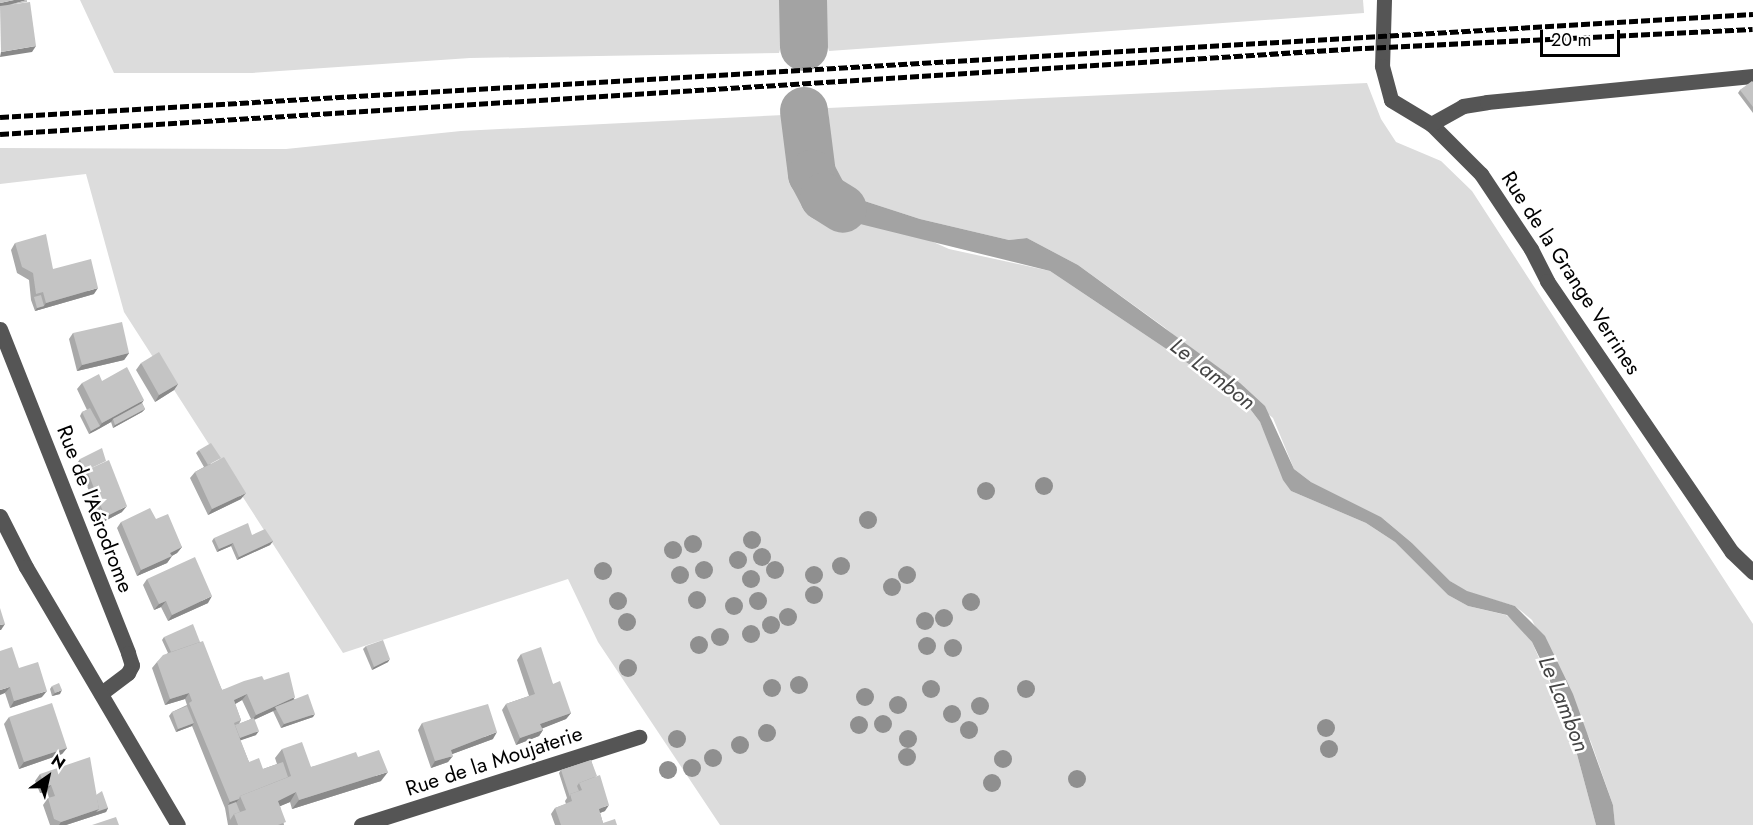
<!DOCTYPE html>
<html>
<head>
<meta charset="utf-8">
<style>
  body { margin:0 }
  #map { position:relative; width:1753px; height:825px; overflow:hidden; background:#fff; font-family:Jost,sans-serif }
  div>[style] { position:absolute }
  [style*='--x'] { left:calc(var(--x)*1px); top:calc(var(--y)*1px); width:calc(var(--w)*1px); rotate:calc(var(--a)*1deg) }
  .green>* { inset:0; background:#dcdcdc }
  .water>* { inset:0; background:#a3a3a3 }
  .river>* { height:48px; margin:-24px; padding:0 24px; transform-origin:24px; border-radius:24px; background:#a3a3a3 }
  .minor>* { height:15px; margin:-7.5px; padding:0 7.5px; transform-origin:7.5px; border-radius:7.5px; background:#555 }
  .rail>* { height:4.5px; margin-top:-2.25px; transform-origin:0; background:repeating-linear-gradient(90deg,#000 0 9px,transparent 0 12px) }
  .trees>* { width:18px; height:18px; margin:-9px; border-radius:50%; background:#8f8f8f }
  .wall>* { inset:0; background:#a9a9a9 }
  .shaded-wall>* { inset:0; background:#898989 }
  .building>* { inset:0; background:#c4c4c4 }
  span { translate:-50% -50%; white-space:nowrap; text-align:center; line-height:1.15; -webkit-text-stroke:5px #fff; paint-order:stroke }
  .street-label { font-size:21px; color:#000 }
  .water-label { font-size:22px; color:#444; font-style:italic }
  .north { position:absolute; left:18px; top:747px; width:60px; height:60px; -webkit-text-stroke:4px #fff; paint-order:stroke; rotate:34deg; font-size:16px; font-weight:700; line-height:24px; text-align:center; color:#000 }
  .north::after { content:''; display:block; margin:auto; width:21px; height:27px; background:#000; clip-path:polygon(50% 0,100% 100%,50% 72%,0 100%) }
  .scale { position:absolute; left:1540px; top:30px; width:80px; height:27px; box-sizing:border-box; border:3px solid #000; border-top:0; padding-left:8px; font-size:18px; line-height:21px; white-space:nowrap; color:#000; -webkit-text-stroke:4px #fff; paint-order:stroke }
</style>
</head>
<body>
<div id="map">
  <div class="green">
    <div style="clip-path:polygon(80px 0,794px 0,794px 1px,779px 53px,470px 58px,252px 73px,114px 73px)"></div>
    <div style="clip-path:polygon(813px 0,1363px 0,1364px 13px,829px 51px)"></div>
    <div style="clip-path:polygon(1367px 83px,1381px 119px,1396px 142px,1441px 161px,1472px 191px,1753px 624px,1753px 825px,1615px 825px,1613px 805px,1591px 742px,1532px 620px,1515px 606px,1467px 592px,1450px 581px,1412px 543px,1381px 517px,1311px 482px,1294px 469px,1273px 418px,1164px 327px,1078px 265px,1027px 238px,1009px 240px,920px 219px,846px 195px,837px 190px,821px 158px,831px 144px,828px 108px)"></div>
    <div style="clip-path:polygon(784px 115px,802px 184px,949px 249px,1050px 271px,1244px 401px,1260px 422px,1291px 491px,1366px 523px,1395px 542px,1448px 595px,1468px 606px,1506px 615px,1516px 623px,1532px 642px,1571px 732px,1596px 825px,720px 825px,598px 642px,568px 579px,343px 653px,124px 312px,86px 174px,0 184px,0 148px,286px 149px,461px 131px)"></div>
  </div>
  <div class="water">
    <div style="clip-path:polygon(821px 158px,837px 190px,846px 195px,920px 219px,1009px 240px,1027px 238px,1078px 265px,1240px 383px,1265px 406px,1294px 469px,1311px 482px,1381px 517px,1412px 543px,1450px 581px,1467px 591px,1515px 606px,1545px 636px,1573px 694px,1613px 805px,1615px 825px,1596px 825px,1571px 732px,1544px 667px,1532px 642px,1507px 615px,1468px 606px,1448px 595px,1395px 542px,1366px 523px,1291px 491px,1283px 480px,1260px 422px,1244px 401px,1050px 271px,848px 221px,816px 204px,802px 184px,794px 159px)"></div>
  </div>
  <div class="river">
    <div style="--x:803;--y:0;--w:47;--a:88.8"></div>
    <div style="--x:804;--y:111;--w:64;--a:82.8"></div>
    <div style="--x:812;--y:174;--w:26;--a:62"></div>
    <div style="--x:824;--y:197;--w:22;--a:32"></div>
  </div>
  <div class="minor">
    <div style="--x:1384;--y:0;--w:66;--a:91.7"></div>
    <div style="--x:1382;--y:66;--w:35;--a:75"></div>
    <div style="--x:1391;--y:100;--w:47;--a:31"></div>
    <div style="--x:1431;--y:124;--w:71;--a:45"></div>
    <div style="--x:1481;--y:174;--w:90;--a:56.3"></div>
    <div style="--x:1531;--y:249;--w:36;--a:63"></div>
    <div style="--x:1547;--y:281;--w:328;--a:55.7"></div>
    <div style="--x:1732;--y:552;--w:29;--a:44"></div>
    <div style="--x:1431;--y:124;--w:37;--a:-29"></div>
    <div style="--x:1463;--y:106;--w:24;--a:-9"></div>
    <div style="--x:1487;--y:102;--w:267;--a:-5.6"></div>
    <div style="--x:0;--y:329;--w:348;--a:68.4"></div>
    <div style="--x:128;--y:653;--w:13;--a:72"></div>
    <div style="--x:132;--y:665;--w:9;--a:117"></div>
    <div style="--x:128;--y:673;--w:34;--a:143"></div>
    <div style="--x:0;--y:516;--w:57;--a:63"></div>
    <div style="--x:26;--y:567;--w:299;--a:59.5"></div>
    <div style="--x:361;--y:825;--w:292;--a:-17.6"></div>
  </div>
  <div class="rail">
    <div style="--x:0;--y:117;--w:1756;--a:-3.36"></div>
    <div style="--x:0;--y:134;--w:1368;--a:-3.61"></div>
    <div style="--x:1365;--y:48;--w:388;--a:-2.8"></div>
  </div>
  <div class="trees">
    <div style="left:1044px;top:486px"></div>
    <div style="left:986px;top:491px"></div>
    <div style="left:868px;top:520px"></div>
    <div style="left:752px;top:540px"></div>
    <div style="left:693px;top:544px"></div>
    <div style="left:673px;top:550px"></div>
    <div style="left:762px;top:557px"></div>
    <div style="left:738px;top:560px"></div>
    <div style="left:841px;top:566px"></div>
    <div style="left:704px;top:570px"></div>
    <div style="left:775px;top:570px"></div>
    <div style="left:603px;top:571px"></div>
    <div style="left:680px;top:575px"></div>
    <div style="left:814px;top:575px"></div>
    <div style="left:907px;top:575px"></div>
    <div style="left:751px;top:579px"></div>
    <div style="left:892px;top:587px"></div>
    <div style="left:814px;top:595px"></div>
    <div style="left:697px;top:600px"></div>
    <div style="left:618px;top:601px"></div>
    <div style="left:758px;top:601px"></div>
    <div style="left:971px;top:602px"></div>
    <div style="left:734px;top:606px"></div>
    <div style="left:788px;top:617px"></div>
    <div style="left:944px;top:618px"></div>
    <div style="left:925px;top:621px"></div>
    <div style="left:627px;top:622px"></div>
    <div style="left:771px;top:625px"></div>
    <div style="left:751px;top:634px"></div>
    <div style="left:720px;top:637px"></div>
    <div style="left:699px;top:645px"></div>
    <div style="left:927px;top:646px"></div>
    <div style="left:953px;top:648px"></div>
    <div style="left:628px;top:668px"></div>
    <div style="left:799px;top:685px"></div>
    <div style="left:772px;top:688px"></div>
    <div style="left:931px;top:689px"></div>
    <div style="left:1026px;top:689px"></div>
    <div style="left:865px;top:697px"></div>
    <div style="left:898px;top:705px"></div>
    <div style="left:980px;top:706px"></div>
    <div style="left:952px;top:714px"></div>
    <div style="left:883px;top:724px"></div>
    <div style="left:859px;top:725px"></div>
    <div style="left:1326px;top:728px"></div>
    <div style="left:969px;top:730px"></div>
    <div style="left:767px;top:733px"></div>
    <div style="left:677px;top:739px"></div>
    <div style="left:908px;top:739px"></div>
    <div style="left:740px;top:745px"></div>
    <div style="left:1329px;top:749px"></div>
    <div style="left:907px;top:757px"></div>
    <div style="left:713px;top:758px"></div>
    <div style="left:1003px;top:759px"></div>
    <div style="left:692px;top:768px"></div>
    <div style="left:668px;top:770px"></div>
    <div style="left:1077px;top:779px"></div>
    <div style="left:992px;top:783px"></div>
  </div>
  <div class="wall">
    <div style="clip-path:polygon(1753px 82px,1753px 113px,1738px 93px,1740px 90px)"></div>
    <div style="clip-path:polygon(15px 243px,53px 269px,94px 294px,35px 311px,31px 300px,29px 280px,17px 273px,11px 250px)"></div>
    <div style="clip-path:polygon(73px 333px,129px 353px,124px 360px,77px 371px,69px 339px)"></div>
    <div style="clip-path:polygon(141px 363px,178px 384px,174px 390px,155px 402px,136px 370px)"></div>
    <div style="clip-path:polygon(102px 381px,142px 403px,145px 409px,142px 412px,113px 428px,111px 422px,89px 434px,80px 416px,82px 412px,87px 410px,77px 389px,82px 383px)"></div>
    <div style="clip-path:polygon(199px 450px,241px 499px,208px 515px,190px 478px,195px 472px,204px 467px,196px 453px)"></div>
    <div style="clip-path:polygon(80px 459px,122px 512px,101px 523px,78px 462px)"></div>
    <div style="clip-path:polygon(156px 519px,182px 547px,177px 553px,172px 556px,167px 563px,137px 576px,117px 528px,121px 522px)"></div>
    <div style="clip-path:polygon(252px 535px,273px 541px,270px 545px,237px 560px,231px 546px,217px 552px,212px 541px,214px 538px)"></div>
    <div style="clip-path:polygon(147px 579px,208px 603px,168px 621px,161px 607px,154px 610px,143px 585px)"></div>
    <div style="clip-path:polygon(evenodd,164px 637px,200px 642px,222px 690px,264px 680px,294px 699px,313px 717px,281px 728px,273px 711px,254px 720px,256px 735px,240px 740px,249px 762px,263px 769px,277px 764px,275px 758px,282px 749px,311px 767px,358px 757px,381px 781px,292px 809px,290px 802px,280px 806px,284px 825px,228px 825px,225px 808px,192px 726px,176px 732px,169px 716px,172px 712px,187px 705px,185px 699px,165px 705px,152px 668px,157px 662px,168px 653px,162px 640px,164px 637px,242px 700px,251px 719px,239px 724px,241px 720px,235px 704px,242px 700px)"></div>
    <div style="clip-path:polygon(366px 646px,388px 662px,372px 670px,363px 649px)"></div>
    <div style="clip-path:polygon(521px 654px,553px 684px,571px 713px,566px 719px,542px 728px,543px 730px,539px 736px,516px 745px,502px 710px,506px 704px,529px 696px,517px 660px)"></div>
    <div style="clip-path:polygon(19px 668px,42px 697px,10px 708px,5px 693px)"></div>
    <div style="clip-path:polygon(52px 686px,60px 694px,52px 696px,50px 689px)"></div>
    <div style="clip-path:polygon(9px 717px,67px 748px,62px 754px,19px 769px,4px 724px)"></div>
    <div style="clip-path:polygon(422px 723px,493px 739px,452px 754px,448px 762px,431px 768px,418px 730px)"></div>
    <div style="clip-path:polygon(591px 760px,605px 811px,600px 813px,603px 823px,617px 825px,555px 825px,551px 814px,555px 808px,566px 804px,565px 801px,567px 798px,559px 773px,561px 770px)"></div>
    <div style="clip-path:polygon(40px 774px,96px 795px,108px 808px,106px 812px,66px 825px,50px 825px,43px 805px,48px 798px,49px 798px,47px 791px,40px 793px,35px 781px)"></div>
  </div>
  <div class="shaded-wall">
    <div style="clip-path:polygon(14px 0,27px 0,0 8px,0 3px)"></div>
    <div style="clip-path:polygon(36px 46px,32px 52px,0 57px,1px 52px)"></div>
    <div style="clip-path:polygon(98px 288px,94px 294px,35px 311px,37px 308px,44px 306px,46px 303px)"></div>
    <div style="clip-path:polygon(129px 353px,124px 360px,77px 371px,82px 365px)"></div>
    <div style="clip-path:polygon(178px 384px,174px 390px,155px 402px,159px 395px)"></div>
    <div style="clip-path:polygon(144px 400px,140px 406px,113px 419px,111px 422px,97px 430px,102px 423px)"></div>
    <div style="clip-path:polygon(145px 409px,142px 412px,113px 428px,115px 425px)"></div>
    <div style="clip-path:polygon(100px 426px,97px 430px,89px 434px,91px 431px)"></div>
    <div style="clip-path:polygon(246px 493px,241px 499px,208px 515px,212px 509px)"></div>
    <div style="clip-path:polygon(127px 506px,122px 512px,101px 523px,105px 517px)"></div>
    <div style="clip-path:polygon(273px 541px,270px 545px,237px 560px,239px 557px)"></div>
    <div style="clip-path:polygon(233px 543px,231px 546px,217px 552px,219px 549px)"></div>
    <div style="clip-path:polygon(182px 547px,177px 553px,166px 559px,170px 553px)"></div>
    <div style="clip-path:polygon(172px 556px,167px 563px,137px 576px,141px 570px)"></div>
    <div style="clip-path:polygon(212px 596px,208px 603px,168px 621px,172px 615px)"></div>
    <div style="clip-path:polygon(166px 601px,161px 607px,154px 610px,159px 604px)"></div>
    <div style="clip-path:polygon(5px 624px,1px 630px,0 630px,0 625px)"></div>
    <div style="clip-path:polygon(390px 659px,388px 662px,372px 670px,374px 667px)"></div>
    <div style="clip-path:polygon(10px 687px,5px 693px,0 695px,0 690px)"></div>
    <div style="clip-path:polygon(62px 690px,60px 694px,52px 696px,55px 693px)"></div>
    <div style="clip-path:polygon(47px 691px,42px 697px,10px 708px,14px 701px)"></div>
    <div style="clip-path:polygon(189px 693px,185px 699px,165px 705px,170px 699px)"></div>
    <div style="clip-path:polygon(247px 694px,242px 700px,230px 707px,234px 700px)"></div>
    <div style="clip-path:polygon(295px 697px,291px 703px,251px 721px,256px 715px)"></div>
    <div style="clip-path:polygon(571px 713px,566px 719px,536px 731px,540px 724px)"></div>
    <div style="clip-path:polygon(315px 714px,313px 717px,281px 728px,284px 724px)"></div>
    <div style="clip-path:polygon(194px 723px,192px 726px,176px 732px,178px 729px)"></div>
    <div style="clip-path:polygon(543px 730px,539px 736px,516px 745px,520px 738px)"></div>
    <div style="clip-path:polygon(259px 731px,256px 735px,236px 742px,238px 738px)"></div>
    <div style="clip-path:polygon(497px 732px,493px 739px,447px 756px,451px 750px)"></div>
    <div style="clip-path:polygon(67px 748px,62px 754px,19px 769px,24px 762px)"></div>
    <div style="clip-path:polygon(453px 756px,448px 762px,431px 768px,435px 761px)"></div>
    <div style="clip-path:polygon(388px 772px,381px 781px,292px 809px,299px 800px)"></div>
    <div style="clip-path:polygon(51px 785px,47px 791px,40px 793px,45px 787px)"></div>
    <div style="clip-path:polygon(296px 792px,290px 802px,271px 810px,278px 801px)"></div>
    <div style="clip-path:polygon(239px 799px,234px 805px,228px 805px,230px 802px)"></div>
    <div style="clip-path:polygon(609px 805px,605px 811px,594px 815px,599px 809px)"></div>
    <div style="clip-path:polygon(108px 808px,106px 812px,66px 825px,59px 825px,61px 822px,99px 809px)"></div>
  </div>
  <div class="building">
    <div style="clip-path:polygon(0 0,14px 0,0 3px)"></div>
    <div style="clip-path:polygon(27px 0,27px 2px,8px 5px)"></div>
    <div style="clip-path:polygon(30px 2px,36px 46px,1px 52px,0 6px)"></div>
    <div style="clip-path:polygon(1752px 81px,1753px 82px,1753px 107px,1740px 90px)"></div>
    <div style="clip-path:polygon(46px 234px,53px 269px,91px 259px,98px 288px,46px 303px,43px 292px,36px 294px,33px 273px,22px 267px,15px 243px)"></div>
    <div style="clip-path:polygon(41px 295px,44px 306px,37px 308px,34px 297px)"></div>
    <div style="clip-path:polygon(122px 322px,129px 353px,82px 365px,73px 333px)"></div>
    <div style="clip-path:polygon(159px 352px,178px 384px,159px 395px,141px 363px)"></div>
    <div style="clip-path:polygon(127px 367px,144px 400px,102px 423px,82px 383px,99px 374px,102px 381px)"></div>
    <div style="clip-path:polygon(142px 403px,145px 409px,115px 425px,113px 419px)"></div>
    <div style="clip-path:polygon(90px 408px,100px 426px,91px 431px,82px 412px)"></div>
    <div style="clip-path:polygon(211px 443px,221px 458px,208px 465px,199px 450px)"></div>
    <div style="clip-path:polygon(102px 448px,106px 461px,87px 470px,85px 473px,80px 459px)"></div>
    <div style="clip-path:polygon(224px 457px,246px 493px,212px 509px,195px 472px)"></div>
    <div style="clip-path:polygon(109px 460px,127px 506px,105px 517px,87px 470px)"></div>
    <div style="clip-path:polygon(150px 508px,156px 519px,168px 514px,182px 547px,170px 553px,172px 556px,141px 570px,121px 522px)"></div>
    <div style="clip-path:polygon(248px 523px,252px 535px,265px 529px,273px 541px,239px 557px,233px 543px,219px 549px,214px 538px)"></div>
    <div style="clip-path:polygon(195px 557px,212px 596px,172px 615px,166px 601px,159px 604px,147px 579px)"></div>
    <div style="clip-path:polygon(0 608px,5px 624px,0 625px)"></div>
    <div style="clip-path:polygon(193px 624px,200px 642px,171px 652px,164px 637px)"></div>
    <div style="clip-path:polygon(383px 640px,390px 659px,374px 667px,366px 646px)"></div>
    <div style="clip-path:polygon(203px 641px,222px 690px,244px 681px,262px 676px,264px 680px,289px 672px,295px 697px,256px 715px,247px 694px,234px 700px,241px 720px,234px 723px,249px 762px,259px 758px,263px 769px,283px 762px,288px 777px,240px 796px,239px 799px,230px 802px,189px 703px,192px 701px,189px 693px,170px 699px,157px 662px,163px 655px)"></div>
    <div style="clip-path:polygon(12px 647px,19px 668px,38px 662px,47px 691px,14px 701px,10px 687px,0 690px,0 651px)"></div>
    <div style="clip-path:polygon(541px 647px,553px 684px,560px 681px,571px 713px,540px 724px,543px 730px,520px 738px,506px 704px,535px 694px,521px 654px)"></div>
    <div style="clip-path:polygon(59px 683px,62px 690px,55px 693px,52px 686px)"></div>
    <div style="clip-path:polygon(308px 694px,315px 714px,284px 724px,275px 707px)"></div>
    <div style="clip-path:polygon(52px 703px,67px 748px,24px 762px,9px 717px)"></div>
    <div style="clip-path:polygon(488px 704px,497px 732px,451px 750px,453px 756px,435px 761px,422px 723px)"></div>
    <div style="clip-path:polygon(187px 706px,194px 723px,178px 729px,172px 712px)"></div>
    <div style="clip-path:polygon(254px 718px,259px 731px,240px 738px,235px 725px)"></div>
    <div style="clip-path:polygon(302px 742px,311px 767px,356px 752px,358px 757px,379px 750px,388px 772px,299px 800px,296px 792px,278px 801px,286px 822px,278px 825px,238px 825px,234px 814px,246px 810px,240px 796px,291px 776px,282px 749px)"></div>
    <div style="clip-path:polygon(90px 757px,99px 809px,61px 822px,54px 819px,48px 798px,55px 796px,51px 785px,45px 787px,40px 774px)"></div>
    <div style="clip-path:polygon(591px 760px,597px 776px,579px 783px,577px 786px,579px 791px,570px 794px,570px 797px,561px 770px)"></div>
    <div style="clip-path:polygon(600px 775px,609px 805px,599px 809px,603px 823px,615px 819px,617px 825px,561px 825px,555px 808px,572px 801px,570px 794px,582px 790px,579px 783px)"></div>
    <div style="clip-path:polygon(102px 791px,108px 808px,96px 812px,99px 809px,96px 795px)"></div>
    <div style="clip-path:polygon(236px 802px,240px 812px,234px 814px,230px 820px,228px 805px)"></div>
    <div style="clip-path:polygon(116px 817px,119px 825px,92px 825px)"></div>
  </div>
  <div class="street-label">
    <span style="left:1571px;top:273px;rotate:57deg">Rue de la Grange Verrines</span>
    <span style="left:95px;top:509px;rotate:69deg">Rue de l'Aérodrome</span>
    <span style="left:494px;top:761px;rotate:-18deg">Rue de la Moujaterie</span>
  </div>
  <div class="water-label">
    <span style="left:1213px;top:374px;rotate:38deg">Le Lambon</span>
    <span style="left:1564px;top:704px;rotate:68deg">Le Lambon</span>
  </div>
  <div class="north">N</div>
  <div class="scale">20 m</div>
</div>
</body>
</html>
